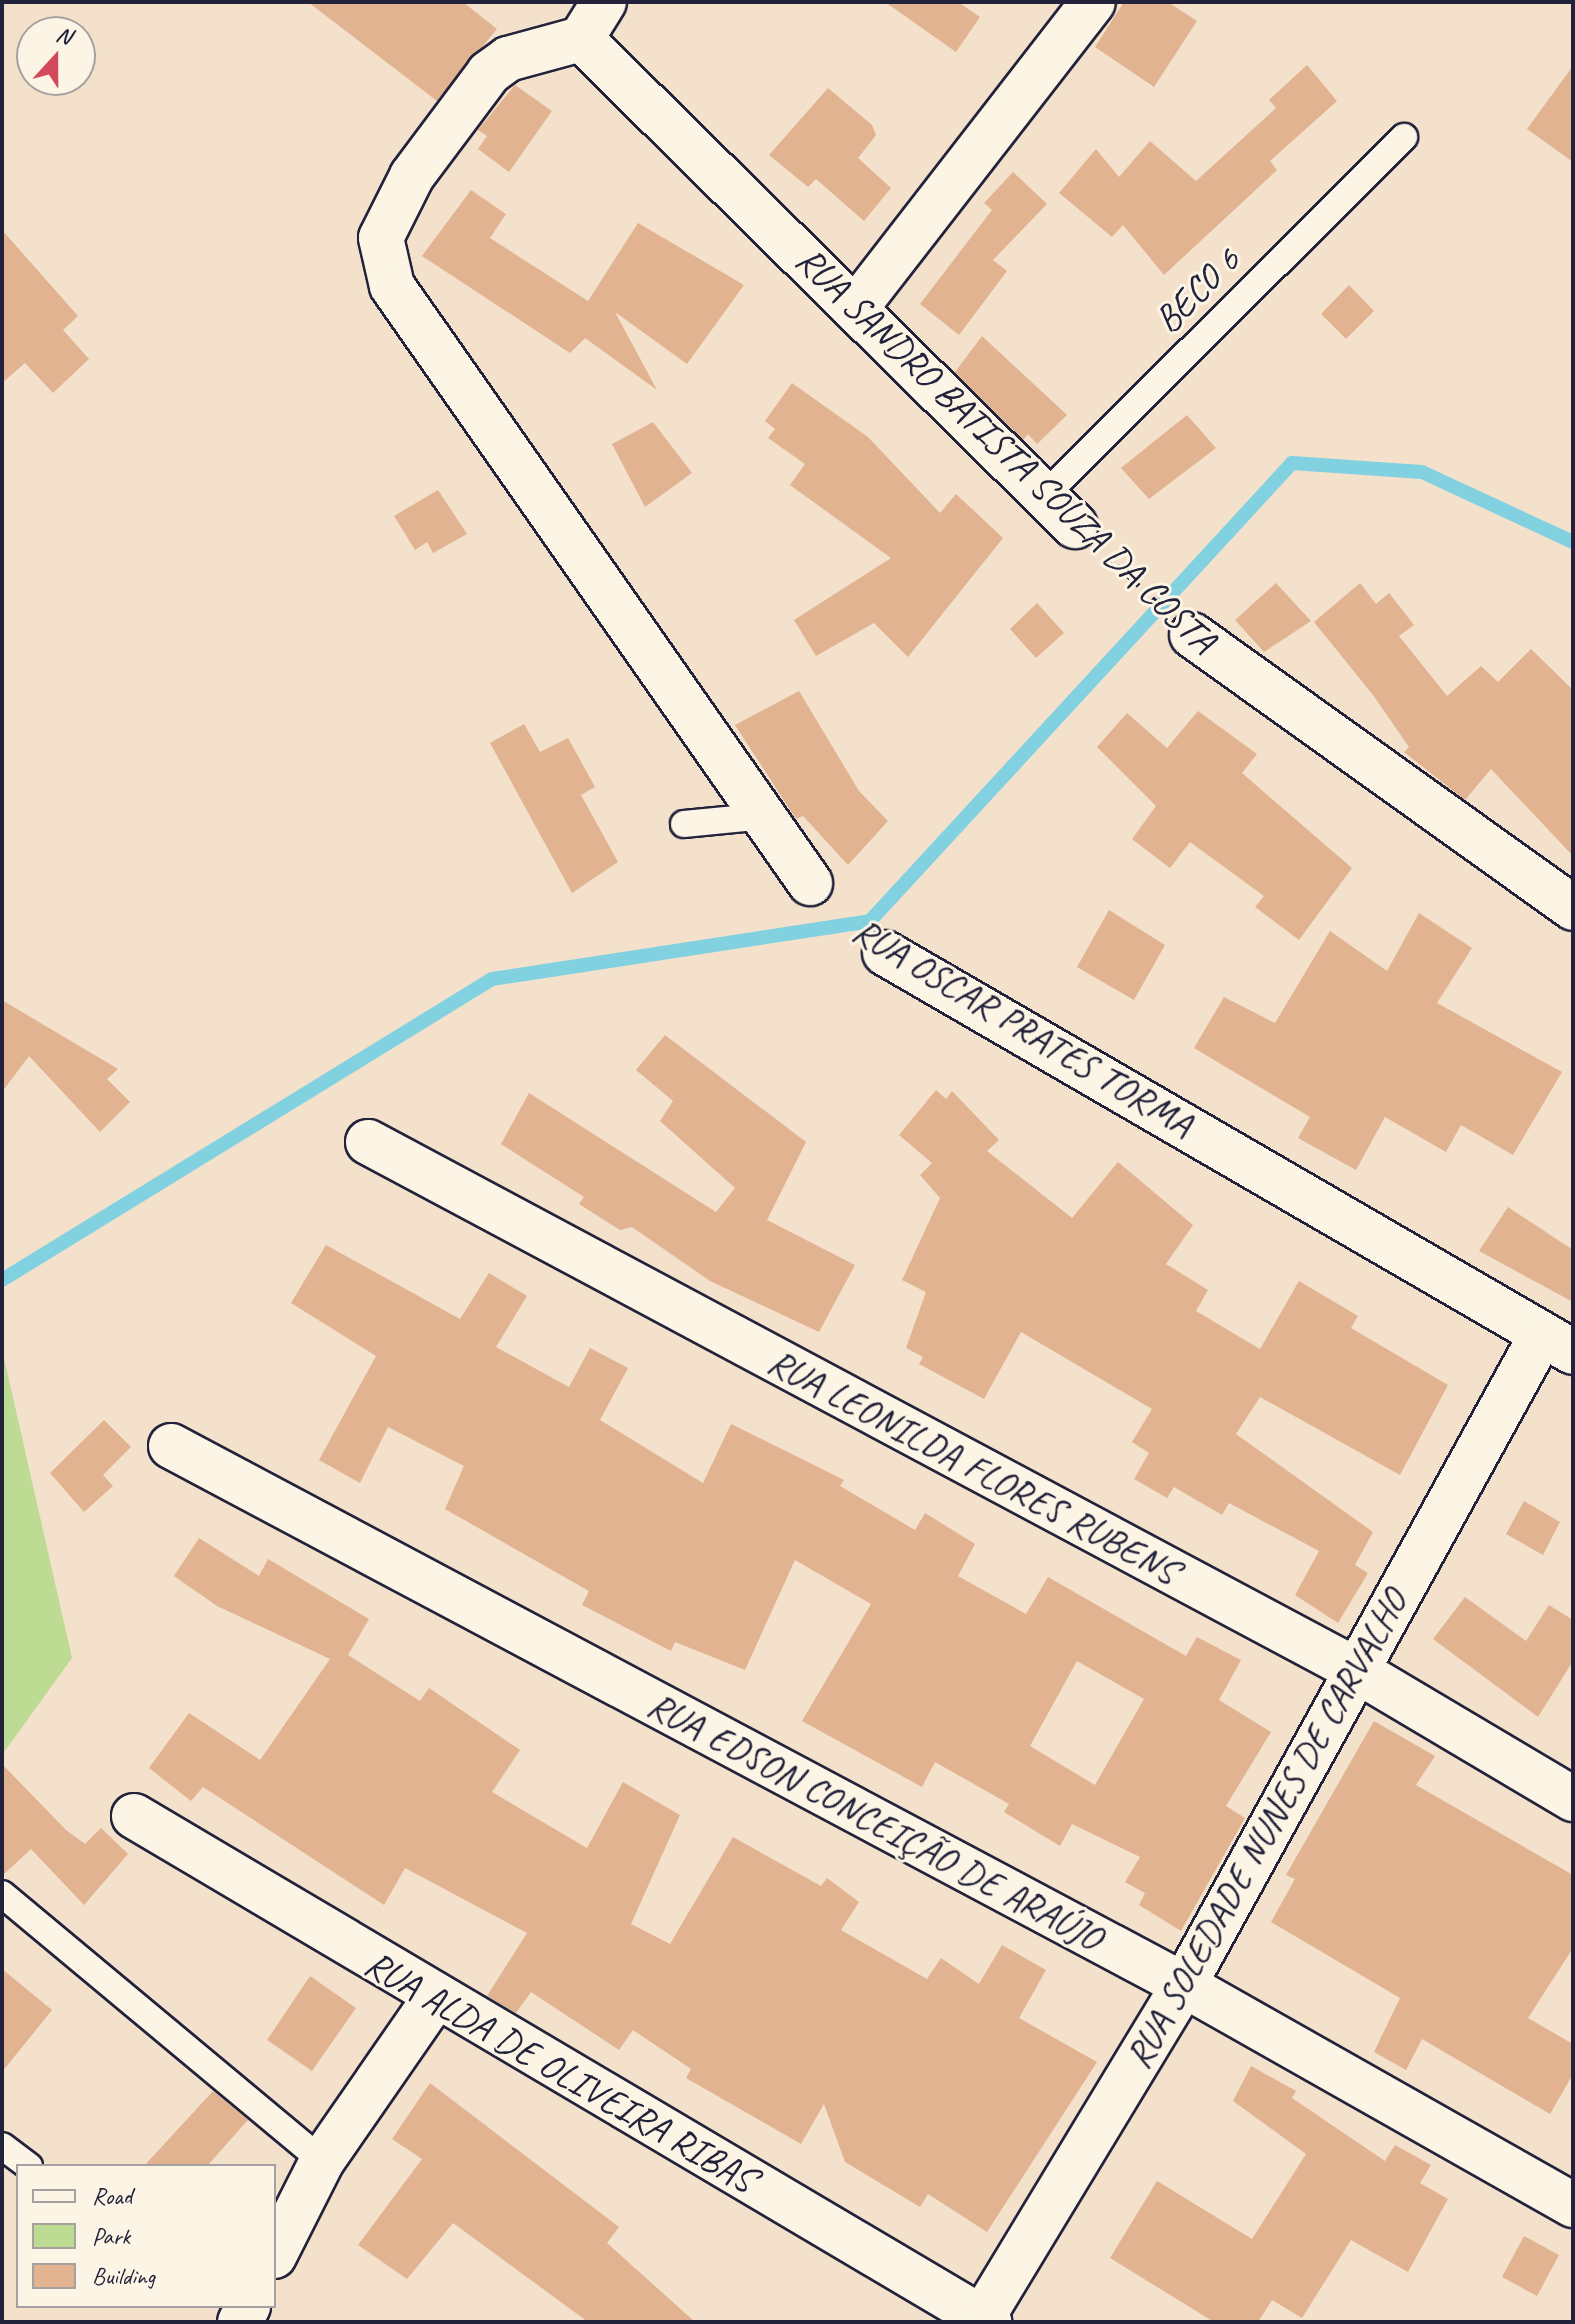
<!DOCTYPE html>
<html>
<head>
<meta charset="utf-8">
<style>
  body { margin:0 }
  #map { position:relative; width:1575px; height:2324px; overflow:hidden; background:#f4e1cc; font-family:Caveat,sans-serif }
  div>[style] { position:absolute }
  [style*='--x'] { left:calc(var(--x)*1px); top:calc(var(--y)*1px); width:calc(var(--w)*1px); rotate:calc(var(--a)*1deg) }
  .green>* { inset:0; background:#bedb93 }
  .stream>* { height:14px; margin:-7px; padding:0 7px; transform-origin:7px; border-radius:7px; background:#82d1e0 }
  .building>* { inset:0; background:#e1b391 }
  .path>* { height:5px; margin-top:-2.5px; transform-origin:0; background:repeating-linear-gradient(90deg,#22223b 0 6px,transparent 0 12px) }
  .roads { filter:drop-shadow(2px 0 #22223b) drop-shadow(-2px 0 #22223b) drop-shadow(0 2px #22223b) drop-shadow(0 -2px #22223b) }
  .service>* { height:26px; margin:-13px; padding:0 13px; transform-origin:13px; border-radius:13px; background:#fcf5e5 }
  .minor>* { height:44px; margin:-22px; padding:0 22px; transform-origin:22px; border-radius:22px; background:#fcf5e5 }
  span { translate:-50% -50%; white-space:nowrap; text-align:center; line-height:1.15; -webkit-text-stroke:6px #fcf5e5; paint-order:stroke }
  .street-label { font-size:38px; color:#22223b }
  .frame { position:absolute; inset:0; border:4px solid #22223b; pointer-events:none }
  .legend { position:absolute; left:16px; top:2164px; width:260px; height:144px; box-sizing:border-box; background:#fcf5e5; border:2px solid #a5a1a1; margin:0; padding:10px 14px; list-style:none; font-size:24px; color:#22223b }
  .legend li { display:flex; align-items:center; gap:16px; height:40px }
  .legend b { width:40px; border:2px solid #a5a1a1 }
  .north { position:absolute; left:16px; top:16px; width:80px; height:80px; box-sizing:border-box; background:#fcf5e5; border:2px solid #a5a1a1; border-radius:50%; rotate:21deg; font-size:22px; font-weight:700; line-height:32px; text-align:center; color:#22223b }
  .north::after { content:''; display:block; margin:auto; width:28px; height:36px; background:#d1495b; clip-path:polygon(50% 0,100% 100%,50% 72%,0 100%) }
</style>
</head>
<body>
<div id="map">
  <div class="green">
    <div style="clip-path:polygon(2px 1349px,72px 1658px,2px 1755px)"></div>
  </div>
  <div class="stream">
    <div style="--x:2;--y:1280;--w:575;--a:-31.56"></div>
    <div style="--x:492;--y:979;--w:382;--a:-8.7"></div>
    <div style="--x:870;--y:921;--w:623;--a:-47.34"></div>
    <div style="--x:1292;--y:463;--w:130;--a:4"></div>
    <div style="--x:1422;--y:472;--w:166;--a:24.9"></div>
  </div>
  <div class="building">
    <div style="clip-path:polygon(308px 2px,463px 2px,497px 29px,437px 101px)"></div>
    <div style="clip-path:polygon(885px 2px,958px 2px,980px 17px,956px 52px)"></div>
    <div style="clip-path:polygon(1124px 2px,1168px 2px,1197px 21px,1154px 87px,1095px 47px)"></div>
    <div style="clip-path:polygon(1307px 65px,1337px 101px,1270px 161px,1277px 170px,1164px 275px,1123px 225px,1112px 237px,1059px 193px,1096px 149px,1119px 177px,1150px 141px,1196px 181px,1276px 108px,1269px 100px)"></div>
    <div style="clip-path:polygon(1573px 66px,1573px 162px,1527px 129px)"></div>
    <div style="clip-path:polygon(515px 85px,552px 111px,509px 172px,478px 149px,487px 136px,478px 130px)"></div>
    <div style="clip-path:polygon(828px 88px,872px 125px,876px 135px,858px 158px,891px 188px,864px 221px,816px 179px,808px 187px,769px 155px)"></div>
    <div style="clip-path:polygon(1013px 172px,1047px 204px,993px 260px,1007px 271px,959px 335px,920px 304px,992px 210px,984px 203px)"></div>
    <div style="clip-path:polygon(471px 190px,506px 214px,490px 238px,588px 301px,638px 223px,744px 285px,687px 364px,615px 312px,657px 390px,585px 338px,570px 353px,422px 256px)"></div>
    <div style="clip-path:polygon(2px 230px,78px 316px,63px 330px,89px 359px,53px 393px,25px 363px,2px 383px)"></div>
    <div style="clip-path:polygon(1349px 285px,1374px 311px,1346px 339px,1321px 314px)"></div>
    <div style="clip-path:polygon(982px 336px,1067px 415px,1037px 444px,1028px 434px,1023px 440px,955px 372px)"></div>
    <div style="clip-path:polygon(792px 383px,868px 437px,940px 513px,956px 494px,1003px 538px,908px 657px,874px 623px,816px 656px,794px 620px,891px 558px,790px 485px,805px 464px,768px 438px,775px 429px,765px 421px)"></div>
    <div style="clip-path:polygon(1187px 415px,1216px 448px,1149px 499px,1121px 468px)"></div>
    <div style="clip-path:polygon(653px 422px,692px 473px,645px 507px,612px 444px)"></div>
    <div style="clip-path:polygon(438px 490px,467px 534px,433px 553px,427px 542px,415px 550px,394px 516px)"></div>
    <div style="clip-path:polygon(1276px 583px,1311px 621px,1264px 652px,1235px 620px)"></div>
    <div style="clip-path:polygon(1360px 583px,1376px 604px,1389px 593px,1414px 625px,1399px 636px,1447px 696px,1481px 666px,1498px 682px,1531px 649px,1573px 690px,1573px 856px,1491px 769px,1465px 800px,1404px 752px,1409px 747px,1373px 695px,1314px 622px)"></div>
    <div style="clip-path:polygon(1037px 603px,1064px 633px,1036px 658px,1010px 629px)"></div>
    <div style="clip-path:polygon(799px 691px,859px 791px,888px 821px,848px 865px,803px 816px,796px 819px,735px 725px)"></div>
    <div style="clip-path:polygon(1198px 711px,1257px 754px,1242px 773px,1352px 868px,1299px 940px,1255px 907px,1264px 896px,1190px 842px,1170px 868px,1132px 839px,1156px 806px,1097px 747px,1127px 713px,1167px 748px)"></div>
    <div style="clip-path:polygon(524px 724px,540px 752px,568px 738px,595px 787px,581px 795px,618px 862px,572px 893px,490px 743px)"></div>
    <div style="clip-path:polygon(1109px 910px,1165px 945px,1134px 1000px,1077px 967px)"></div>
    <div style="clip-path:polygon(1419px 913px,1472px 948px,1437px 1003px,1562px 1072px,1513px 1155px,1461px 1125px,1446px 1152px,1385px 1117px,1356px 1170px,1298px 1138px,1310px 1117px,1194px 1048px,1224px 997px,1275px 1023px,1330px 931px,1387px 971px)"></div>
    <div style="clip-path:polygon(2px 1000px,118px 1069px,107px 1079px,130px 1102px,100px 1132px,29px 1056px,2px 1092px)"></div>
    <div style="clip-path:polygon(665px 1035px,806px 1142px,767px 1220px,855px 1265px,819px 1332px,710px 1281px,632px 1227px,620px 1230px,579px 1204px,584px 1197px,501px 1144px,529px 1093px,716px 1212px,735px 1188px,660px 1121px,673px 1101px,636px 1070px)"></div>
    <div style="clip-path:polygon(936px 1090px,946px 1099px,952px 1091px,999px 1140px,987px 1151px,1072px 1218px,1118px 1162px,1193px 1225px,1166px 1264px,1208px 1290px,1196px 1311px,1260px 1349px,1299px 1281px,1358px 1316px,1351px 1328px,1448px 1385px,1400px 1475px,1260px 1397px,1236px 1434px,1373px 1532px,1355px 1565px,1368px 1573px,1338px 1623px,1295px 1595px,1319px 1551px,1229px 1503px,1222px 1515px,1174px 1487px,1167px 1498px,1134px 1479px,1149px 1453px,1132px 1442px,1152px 1409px,1021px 1332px,984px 1399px,919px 1364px,923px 1357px,906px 1348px,926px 1292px,902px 1280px,940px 1198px,920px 1175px,932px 1163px,899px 1135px)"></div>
    <div style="clip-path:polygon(1508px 1207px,1573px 1250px,1573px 1302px,1479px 1251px)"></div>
    <div style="clip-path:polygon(evenodd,326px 1245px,460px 1319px,489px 1273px,527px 1296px,496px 1347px,569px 1387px,590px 1348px,628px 1368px,600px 1420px,703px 1483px,731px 1424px,844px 1480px,840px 1486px,915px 1530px,925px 1513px,975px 1544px,958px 1576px,1026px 1614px,1048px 1577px,1186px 1656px,1197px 1637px,1241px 1660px,1219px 1700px,1271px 1732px,1226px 1806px,1245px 1818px,1181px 1931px,1139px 1905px,1145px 1893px,1125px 1882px,1140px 1857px,1072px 1824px,1060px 1846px,1004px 1812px,1009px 1804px,935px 1762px,922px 1787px,802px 1721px,871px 1604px,795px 1560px,745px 1670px,675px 1642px,671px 1651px,582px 1605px,589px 1591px,445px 1509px,464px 1466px,388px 1427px,360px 1483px,319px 1460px,376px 1356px,291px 1303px,326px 1245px,1077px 1661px,1144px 1699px,1095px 1785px,1030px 1746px,1077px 1661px)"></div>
    <div style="clip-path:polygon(104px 1420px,131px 1447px,103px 1475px,113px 1486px,84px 1512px,50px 1473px)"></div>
    <div style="clip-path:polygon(1524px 1501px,1560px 1522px,1543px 1555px,1506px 1534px)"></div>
    <div style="clip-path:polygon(199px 1538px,259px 1576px,268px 1559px,369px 1619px,348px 1655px,420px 1701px,429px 1688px,520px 1750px,492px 1792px,587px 1848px,623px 1782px,680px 1815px,631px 1924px,670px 1944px,733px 1837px,821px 1886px,827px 1878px,859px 1902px,841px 1930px,927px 1979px,941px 1958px,979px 1984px,1002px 1945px,1046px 1970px,1019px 2018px,1097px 2062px,987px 2232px,928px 2194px,920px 2207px,845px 2162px,824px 2104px,801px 2144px,686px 2078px,691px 2069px,633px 2030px,619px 2050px,531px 1992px,516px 2013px,487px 1996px,527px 1933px,405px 1868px,384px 1905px,203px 1787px,191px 1801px,149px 1768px,189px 1713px,260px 1760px,330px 1659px,217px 1606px,174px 1576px)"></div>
    <div style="clip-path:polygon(1465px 1597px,1526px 1641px,1549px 1605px,1573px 1620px,1573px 1661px,1538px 1717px,1433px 1639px)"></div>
    <div style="clip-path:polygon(1374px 1721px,1435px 1756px,1416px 1785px,1573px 1875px,1573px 1948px,1528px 2018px,1573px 2044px,1573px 2074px,1550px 2114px,1422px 2039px,1406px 2070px,1374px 2052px,1400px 1998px,1271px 1922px,1295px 1879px,1286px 1875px)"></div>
    <div style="clip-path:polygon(2px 1764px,66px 1830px,85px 1844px,101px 1828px,128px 1854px,84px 1905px,31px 1849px,2px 1876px)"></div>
    <div style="clip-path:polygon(2px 1969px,52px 2010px,2px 2072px)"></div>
    <div style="clip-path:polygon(310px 1976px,356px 2008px,312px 2071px,267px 2040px)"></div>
    <div style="clip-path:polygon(1251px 2066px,1296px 2091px,1292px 2098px,1385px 2161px,1395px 2145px,1431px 2165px,1420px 2183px,1448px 2199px,1408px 2272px,1351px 2240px,1302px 2318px,1272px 2300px,1258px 2322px,1214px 2322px,1110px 2258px,1157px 2181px,1252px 2239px,1306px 2154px,1233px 2101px)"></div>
    <div style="clip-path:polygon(430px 2083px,619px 2227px,607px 2243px,695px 2322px,588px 2322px,453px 2223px,407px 2279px,358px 2245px,422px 2159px,392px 2139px)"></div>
    <div style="clip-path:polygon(213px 2091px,248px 2120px,207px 2166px,144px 2166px)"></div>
    <div style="clip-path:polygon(1524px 2236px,1559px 2255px,1537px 2296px,1502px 2277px)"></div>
  </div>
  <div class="path">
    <div style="--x:1108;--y:557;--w:69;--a:42.7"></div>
  </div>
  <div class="roads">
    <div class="service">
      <div style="--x:1043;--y:497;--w:510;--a:-44.92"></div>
      <div style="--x:684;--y:824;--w:81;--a:-5.6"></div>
      <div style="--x:2;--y:1894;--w:417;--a:39.8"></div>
      <div style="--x:2;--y:2146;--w:34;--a:37"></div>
    </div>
    <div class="minor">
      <div style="--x:604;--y:2;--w:44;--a:121.9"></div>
      <div style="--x:581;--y:39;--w:694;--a:44.59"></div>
      <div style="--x:581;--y:39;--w:76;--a:164.7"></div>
      <div style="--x:508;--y:59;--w:24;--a:144"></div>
      <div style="--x:489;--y:73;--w:129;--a:126.8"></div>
      <div style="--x:412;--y:176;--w:69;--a:116.6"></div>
      <div style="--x:381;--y:238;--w:49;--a:77.1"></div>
      <div style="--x:392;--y:286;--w:729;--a:55"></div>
      <div style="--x:855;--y:309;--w:388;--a:-52.2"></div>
      <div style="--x:1192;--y:635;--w:469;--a:35.6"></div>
      <div style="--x:885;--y:953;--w:795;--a:30.11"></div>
      <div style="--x:368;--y:1142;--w:1118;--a:28.12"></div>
      <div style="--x:1354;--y:1669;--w:255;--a:30.7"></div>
      <div style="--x:171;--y:1446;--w:1147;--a:28.02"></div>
      <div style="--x:1184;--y:1985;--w:447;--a:29.5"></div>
      <div style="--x:134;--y:1816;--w:994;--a:30.62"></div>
      <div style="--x:274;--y:2256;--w:106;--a:-63.2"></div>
      <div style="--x:322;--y:2161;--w:197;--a:-55.3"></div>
      <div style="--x:982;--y:2318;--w:389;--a:-58.8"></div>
      <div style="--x:1184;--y:1985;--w:743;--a:-61.19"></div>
      <div style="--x:240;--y:2322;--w:18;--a:-63"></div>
    </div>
  </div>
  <div class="street-label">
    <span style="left:1197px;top:290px;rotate:-45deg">BECO 6</span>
    <span style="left:1006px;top:450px;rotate:44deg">RUA SANDRO BATISTA SOUZA DA COSTA</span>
    <span style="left:1023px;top:1027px;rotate:31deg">RUA OSCAR PRATES TORMA</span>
    <span style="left:973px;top:1466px;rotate:28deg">RUA LEONILDA FLORES RUBENS</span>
    <span style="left:875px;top:1821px;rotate:28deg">RUA EDSON CONCEIÇÃO DE ARAÚJO</span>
    <span style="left:1266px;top:1829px;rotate:-61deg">RUA SOLEDADE NUNES DE CARVALHO</span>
    <span style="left:560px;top:2071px;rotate:30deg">RUA ALDA DE OLIVEIRA RIBAS</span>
  </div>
  <div class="frame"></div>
  <ul class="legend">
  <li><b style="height:10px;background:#fcf5e5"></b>Road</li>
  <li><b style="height:22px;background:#bedb93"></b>Park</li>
  <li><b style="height:22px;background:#e1b391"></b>Building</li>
  </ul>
  <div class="north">N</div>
</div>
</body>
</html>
